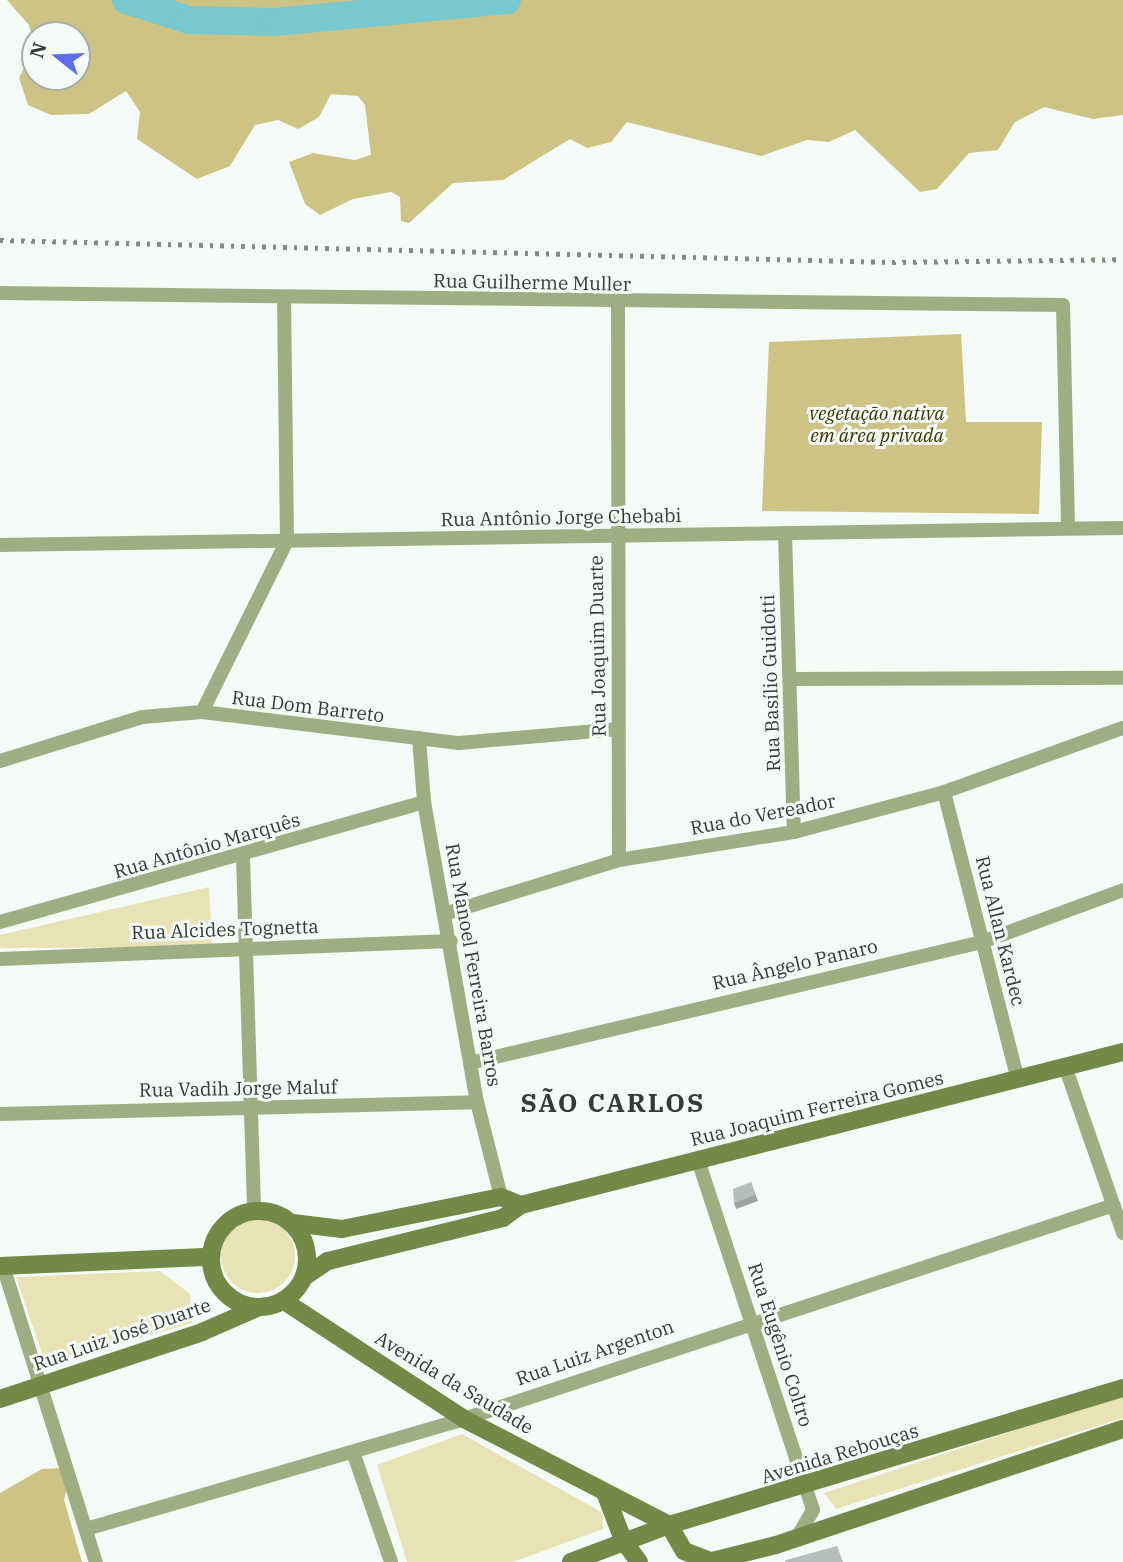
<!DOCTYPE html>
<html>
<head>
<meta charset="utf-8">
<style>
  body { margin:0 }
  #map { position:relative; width:1123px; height:1562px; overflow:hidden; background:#f4faf5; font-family:"IBM Plex Serif",serif }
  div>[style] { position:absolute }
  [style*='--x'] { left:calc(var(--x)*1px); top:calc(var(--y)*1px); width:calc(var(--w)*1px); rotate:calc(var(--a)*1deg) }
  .green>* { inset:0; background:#e9e2b5 }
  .round { border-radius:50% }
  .forest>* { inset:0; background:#cdc385 }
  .river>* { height:28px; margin:-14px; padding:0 14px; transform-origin:14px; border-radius:14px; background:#77c9cd }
  .street>* { height:14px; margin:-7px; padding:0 7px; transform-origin:7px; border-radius:7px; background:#9eae82 }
  .secondary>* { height:18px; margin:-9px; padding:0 9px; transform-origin:9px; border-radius:9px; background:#738947 }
  .secondary>.ring { margin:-9px; padding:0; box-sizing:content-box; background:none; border:18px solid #738947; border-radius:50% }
  .rail>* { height:4.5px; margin-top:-2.25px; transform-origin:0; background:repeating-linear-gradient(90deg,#868a86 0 3.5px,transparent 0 10.5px) }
  .wall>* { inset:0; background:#9ca3a1 }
  .building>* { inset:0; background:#b5bebb }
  span { translate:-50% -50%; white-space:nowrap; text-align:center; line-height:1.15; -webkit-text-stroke:6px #f4faf5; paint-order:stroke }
  .street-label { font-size:19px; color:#373937 }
  .park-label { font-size:19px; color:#3b3300; font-style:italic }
  .district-label { font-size:26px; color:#373937; font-weight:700; letter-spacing:2px }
  .north { position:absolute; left:21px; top:21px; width:70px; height:70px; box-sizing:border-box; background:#f4faf5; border:2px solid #a8ada9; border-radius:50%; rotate:288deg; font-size:19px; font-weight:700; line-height:28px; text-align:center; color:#373937 }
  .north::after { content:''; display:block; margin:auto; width:24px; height:32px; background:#5f6fe7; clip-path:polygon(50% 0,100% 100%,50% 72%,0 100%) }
</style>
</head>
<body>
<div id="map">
  <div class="green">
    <div style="clip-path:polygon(209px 887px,212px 947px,0 948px,0 935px)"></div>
    <div class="round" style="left:221px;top:1219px;width:74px;height:74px"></div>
    <div style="clip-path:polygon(160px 1271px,190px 1294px,192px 1323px,46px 1365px,16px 1277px)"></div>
    <div style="clip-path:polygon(1123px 1395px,1123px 1418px,836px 1509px,824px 1493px)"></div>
    <div style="clip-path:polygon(462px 1434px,603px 1513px,603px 1529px,513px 1562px,407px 1562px,377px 1465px)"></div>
  </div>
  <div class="forest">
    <div style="clip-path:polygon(evenodd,7px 0,1123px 0,1123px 115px,1093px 119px,1044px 107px,1015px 122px,998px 150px,969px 153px,937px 189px,920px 192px,855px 130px,829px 142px,807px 140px,761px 156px,627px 122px,611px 142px,587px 148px,570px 139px,503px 180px,453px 183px,409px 223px,401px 221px,400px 197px,391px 192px,353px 199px,320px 215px,305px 204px,289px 162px,313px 153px,355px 160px,371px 155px,365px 105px,358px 96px,331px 94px,319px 117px,298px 129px,278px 120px,255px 125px,230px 166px,197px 179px,137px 139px,140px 112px,126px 91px,89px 114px,51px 115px,28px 105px,19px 78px,34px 46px,29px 25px,7px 0,77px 35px,77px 77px,35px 77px,35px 35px,77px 35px)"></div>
    <div style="clip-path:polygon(961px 334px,966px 422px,1042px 422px,1039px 514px,762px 511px,769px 342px)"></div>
    <div style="clip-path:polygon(62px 1468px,69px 1479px,64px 1500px,82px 1562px,0 1562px,0 1493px,42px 1469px)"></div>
  </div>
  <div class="river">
    <div style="--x:126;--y:0;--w:66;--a:17.6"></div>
    <div style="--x:189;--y:20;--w:86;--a:1.3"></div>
    <div style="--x:275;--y:22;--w:233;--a:-5.4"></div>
  </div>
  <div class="street">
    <div style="--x:0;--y:293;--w:1063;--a:0.65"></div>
    <div style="--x:1063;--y:305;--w:222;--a:88.7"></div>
    <div style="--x:618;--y:305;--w:555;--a:89.9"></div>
    <div style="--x:785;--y:533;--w:299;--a:88.3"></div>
    <div style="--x:0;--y:545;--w:1123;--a:-0.87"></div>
    <div style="--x:790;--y:679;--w:333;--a:-0.2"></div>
    <div style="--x:202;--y:712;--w:191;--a:-63.6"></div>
    <div style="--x:287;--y:541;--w:242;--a:-90.7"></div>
    <div style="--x:419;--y:738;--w:64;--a:85.5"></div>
    <div style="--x:424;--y:802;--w:305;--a:80"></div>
    <div style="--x:477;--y:1102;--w:98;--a:75.8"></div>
    <div style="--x:0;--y:761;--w:149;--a:-17.2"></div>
    <div style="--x:142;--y:717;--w:60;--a:-4.8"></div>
    <div style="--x:202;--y:712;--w:259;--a:6.9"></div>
    <div style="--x:459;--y:743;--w:160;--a:-5"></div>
    <div style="--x:944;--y:792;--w:297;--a:75.6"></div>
    <div style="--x:243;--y:857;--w:352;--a:88.2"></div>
    <div style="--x:447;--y:913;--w:180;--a:-17.1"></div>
    <div style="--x:619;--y:860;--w:177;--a:-9.1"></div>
    <div style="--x:794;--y:832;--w:155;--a:-14.9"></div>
    <div style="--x:944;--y:792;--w:190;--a:-19.7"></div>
    <div style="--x:0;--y:922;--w:441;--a:-15.8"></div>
    <div style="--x:0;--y:959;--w:451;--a:-2.3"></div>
    <div style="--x:470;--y:1063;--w:526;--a:-13.3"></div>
    <div style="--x:982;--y:942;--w:150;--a:-20.2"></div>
    <div style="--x:1066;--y:1069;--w:174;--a:70.8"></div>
    <div style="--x:0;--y:1114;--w:477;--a:-1.4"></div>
    <div style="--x:698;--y:1160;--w:368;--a:71.8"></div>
    <div style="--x:813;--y:1510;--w:34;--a:120"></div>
    <div style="--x:3;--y:1266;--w:310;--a:72.6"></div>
    <div style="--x:353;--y:1452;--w:116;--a:70.9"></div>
    <div style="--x:86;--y:1529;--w:394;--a:-16.2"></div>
    <div style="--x:464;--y:1419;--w:684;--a:-18.22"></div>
  </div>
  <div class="secondary">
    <div class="ring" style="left:211px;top:1211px;width:78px;height:78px"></div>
    <div style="--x:293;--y:1223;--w:49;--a:7"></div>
    <div style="--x:342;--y:1229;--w:162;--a:-11.4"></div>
    <div style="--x:501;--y:1197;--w:22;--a:22"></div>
    <div style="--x:0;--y:1266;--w:210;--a:-2.5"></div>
    <div style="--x:304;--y:1277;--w:29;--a:-34"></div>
    <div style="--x:328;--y:1261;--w:180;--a:-13.8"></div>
    <div style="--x:503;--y:1218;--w:22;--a:-36"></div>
    <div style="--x:521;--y:1205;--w:621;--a:-14.26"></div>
    <div style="--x:284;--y:1301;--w:215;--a:33.2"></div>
    <div style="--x:464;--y:1419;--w:231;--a:27.3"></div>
    <div style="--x:669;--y:1525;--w:30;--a:60"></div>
    <div style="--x:684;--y:1551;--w:30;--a:21"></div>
    <div style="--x:0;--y:1399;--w:213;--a:-18.3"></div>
    <div style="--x:202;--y:1332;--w:60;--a:-23.6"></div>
    <div style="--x:606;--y:1495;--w:48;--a:69.3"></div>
    <div style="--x:623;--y:1540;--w:27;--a:54"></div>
    <div style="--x:571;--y:1562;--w:105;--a:-20.7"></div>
    <div style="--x:669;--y:1525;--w:474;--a:-16.8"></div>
    <div style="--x:708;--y:1562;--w:70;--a:-14"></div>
    <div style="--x:776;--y:1545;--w:366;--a:-18.5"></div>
  </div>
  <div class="rail">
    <div style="--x:0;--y:240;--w:892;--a:1.41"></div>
    <div style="--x:892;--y:262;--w:231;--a:-0.7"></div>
  </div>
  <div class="wall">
    <div style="clip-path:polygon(751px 1182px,758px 1201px,736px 1209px,734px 1203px)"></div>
  </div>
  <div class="building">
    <div style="clip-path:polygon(751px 1182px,755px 1195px,734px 1203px,733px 1189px)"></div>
    <div style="clip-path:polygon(837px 1546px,843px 1562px,785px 1562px,786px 1560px)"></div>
  </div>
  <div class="street-label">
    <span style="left:532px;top:283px;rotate:1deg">Rua Guilherme Muller</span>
    <span style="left:561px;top:518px;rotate:-1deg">Rua Antônio Jorge Chebabi</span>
    <span style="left:598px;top:646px;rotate:-91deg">Rua Joaquim Duarte</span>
    <span style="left:771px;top:683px;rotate:-92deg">Rua Basílio Guidotti</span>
    <span style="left:308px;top:707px;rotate:7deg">Rua Dom Barreto</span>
    <span style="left:763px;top:815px;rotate:-11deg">Rua do Vereador</span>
    <span style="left:207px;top:846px;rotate:-16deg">Rua Antônio Marquês</span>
    <span style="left:225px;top:930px;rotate:-2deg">Rua Alcides Tognetta</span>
    <span style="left:1000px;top:931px;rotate:76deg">Rua Allan Kardec</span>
    <span style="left:473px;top:965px;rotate:80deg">Rua Manoel Ferreira Barros</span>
    <span style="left:795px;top:965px;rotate:-13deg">Rua Ângelo Panaro</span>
    <span style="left:238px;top:1089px;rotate:-1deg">Rua Vadih Jorge Maluf</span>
    <span style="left:817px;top:1109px;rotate:-14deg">Rua Joaquim Ferreira Gomes</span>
    <span style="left:122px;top:1335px;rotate:-19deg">Rua Luiz José Duarte</span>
    <span style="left:780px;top:1345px;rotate:72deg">Rua Eugênio Coltro</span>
    <span style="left:595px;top:1353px;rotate:-19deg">Rua Luiz Argenton</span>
    <span style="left:454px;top:1383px;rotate:31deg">Avenida da Saudade</span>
    <span style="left:840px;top:1454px;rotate:-17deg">Avenida Rebouças</span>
  </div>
  <div class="park-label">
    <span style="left:877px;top:425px">vegetação nativa<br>em área privada</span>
  </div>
  <div class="district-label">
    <span style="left:613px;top:1103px">SÃO CARLOS</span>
  </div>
  <div class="north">N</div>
</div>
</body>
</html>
